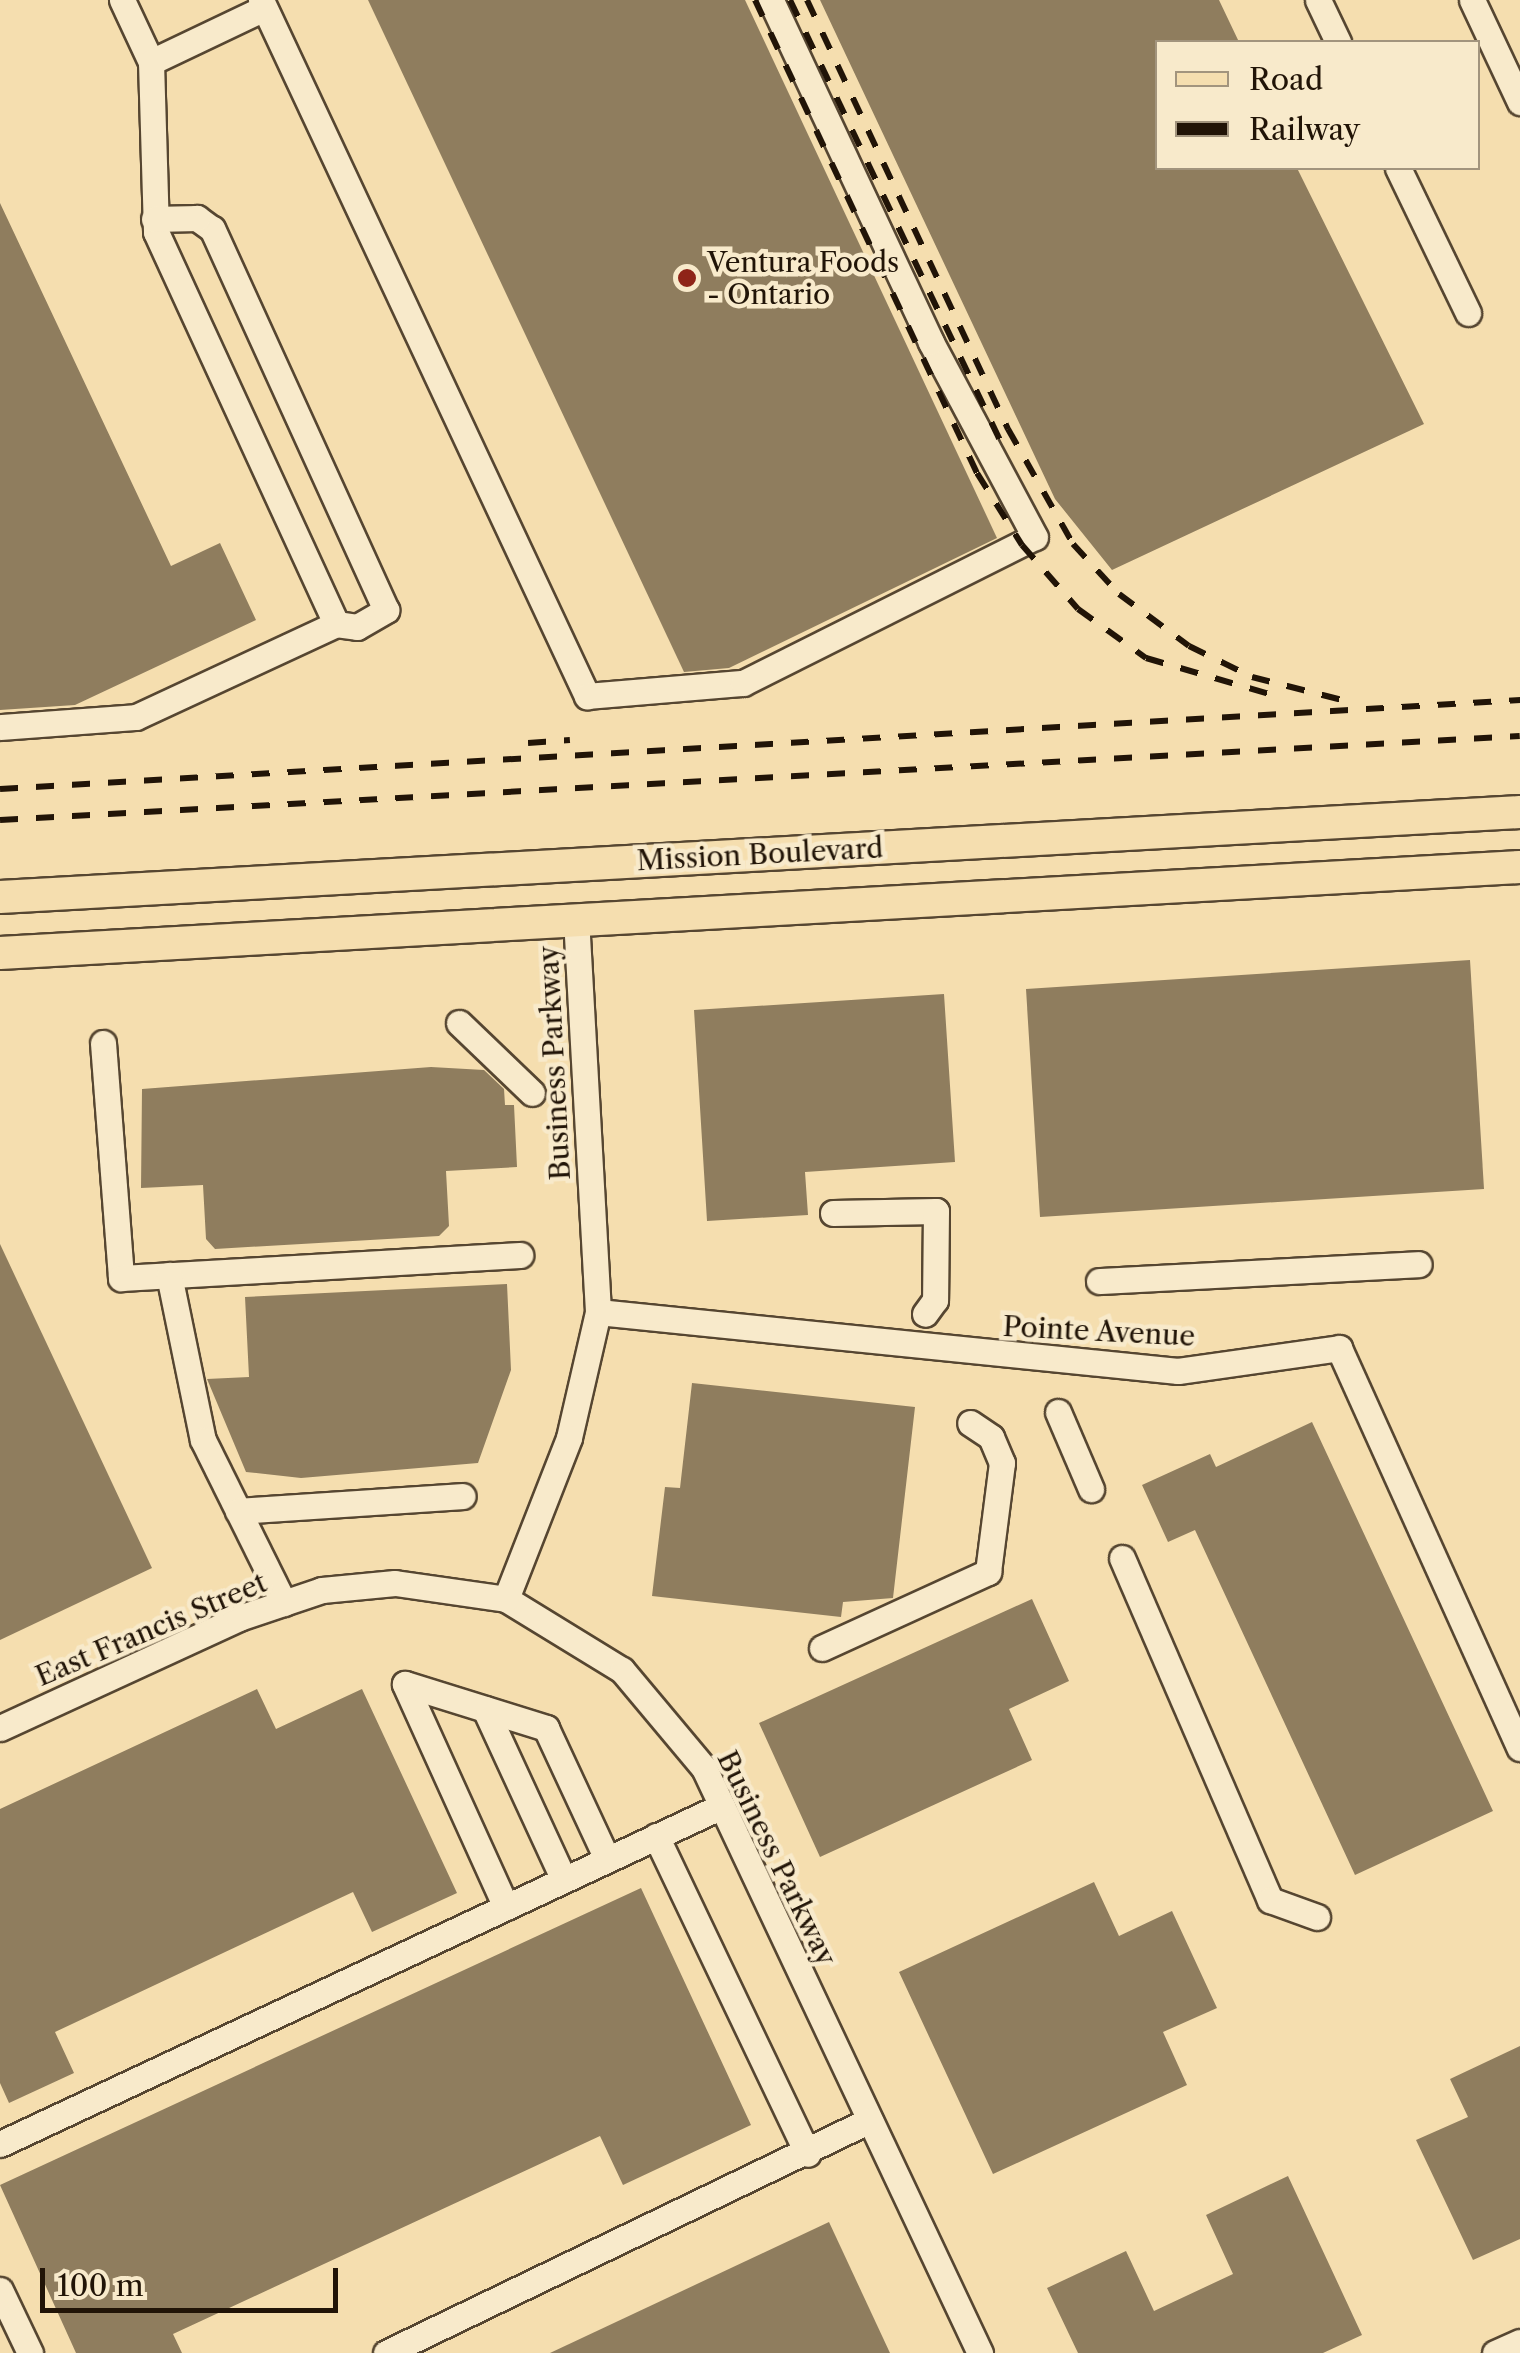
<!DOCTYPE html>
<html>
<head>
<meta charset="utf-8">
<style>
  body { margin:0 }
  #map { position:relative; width:1520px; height:2353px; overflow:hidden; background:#f5deaf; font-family:"Libre Caslon Text",serif }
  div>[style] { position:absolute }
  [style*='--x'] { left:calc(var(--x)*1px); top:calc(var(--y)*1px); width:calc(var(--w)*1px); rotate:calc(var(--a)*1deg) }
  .building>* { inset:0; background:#8f7d5e }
  .roads { filter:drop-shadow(2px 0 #564631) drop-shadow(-2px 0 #564631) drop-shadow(0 2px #564631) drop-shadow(0 -2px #564631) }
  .minor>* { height:25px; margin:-12.5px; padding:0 12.5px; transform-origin:12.5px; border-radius:12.5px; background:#f8eacb }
  .major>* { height:32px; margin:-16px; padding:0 16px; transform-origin:16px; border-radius:16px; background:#f5deaf }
  .rail>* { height:6px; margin-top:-3px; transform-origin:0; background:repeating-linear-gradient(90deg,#211407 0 18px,transparent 0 36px) }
  .dots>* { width:28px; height:28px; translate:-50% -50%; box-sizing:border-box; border:5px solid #f8eacb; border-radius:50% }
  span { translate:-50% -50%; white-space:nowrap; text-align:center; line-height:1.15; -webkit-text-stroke:9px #f8eacb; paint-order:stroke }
  .poi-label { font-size:28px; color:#211407 }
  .left { translate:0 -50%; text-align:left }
  .street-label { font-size:28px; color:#211407 }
  .legend { position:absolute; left:1155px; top:40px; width:325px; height:130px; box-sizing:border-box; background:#f8eacb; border:2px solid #a2947d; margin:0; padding:12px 18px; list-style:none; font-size:30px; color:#211407 }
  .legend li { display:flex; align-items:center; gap:20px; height:50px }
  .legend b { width:50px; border:2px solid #a2947d }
  .scale { position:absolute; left:40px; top:2268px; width:298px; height:45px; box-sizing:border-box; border:5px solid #211407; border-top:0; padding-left:12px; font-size:30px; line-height:35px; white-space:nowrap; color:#211407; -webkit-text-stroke:8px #f8eacb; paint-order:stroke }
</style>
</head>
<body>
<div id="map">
  <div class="building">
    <div style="clip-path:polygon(368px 0,745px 0,997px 538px,729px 668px,684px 672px)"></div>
    <div style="clip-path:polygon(820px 0,1219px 0,1239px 42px,1158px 42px,1158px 168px,1297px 168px,1424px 424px,1112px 570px,1055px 499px)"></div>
    <div style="clip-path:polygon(0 203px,171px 566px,220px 543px,256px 620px,75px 705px,0 710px)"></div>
    <div style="clip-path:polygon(1470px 960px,1484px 1189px,1040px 1217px,1026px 989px)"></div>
    <div style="clip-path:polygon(944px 994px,955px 1162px,805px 1172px,808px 1215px,707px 1221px,694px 1010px)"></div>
    <div style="clip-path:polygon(431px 1067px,484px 1070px,504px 1089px,505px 1105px,514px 1105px,517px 1167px,446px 1171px,449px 1226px,439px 1236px,215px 1249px,206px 1239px,203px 1185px,141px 1188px,142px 1089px)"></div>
    <div style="clip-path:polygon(0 1244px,152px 1568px,0 1640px)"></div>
    <div style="clip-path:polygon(507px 1284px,511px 1370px,478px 1463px,301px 1478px,246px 1472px,207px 1379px,249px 1377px,245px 1297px)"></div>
    <div style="clip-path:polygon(692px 1383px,915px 1407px,893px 1598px,843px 1602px,841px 1617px,652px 1596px,665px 1487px,680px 1488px)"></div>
    <div style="clip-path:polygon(1312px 1422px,1493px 1811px,1355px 1875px,1195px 1530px,1168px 1542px,1142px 1485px,1210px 1454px,1216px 1467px)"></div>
    <div style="clip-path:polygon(1032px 1599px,1069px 1681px,1009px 1709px,1032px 1760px,820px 1857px,759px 1723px)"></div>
    <div style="clip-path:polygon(257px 1689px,276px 1729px,362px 1689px,457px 1893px,372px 1932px,353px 1892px,55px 2032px,74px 2073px,9px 2103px,0 2083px,0 1809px)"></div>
    <div style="clip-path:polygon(1094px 1882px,1119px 1936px,1172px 1911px,1217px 2008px,1163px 2032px,1187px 2085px,993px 2174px,899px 1972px)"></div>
    <div style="clip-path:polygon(641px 1888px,751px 2125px,623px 2185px,600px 2136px,173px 2334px,182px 2353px,76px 2353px,0 2185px)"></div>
    <div style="clip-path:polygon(1520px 2046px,1520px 2239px,1473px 2260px,1416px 2140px,1468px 2117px,1450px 2079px)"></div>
    <div style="clip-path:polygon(1288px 2176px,1362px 2335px,1323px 2353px,1078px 2353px,1047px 2288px,1126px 2251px,1154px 2311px,1233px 2274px,1206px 2215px)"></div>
    <div style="clip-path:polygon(829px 2222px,890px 2353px,550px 2353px)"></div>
  </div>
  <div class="roads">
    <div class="minor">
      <div style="--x:122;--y:0;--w:68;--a:64.9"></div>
      <div style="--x:151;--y:62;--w:170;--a:88.3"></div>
      <div style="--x:156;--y:232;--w:431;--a:65.3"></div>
      <div style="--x:261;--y:0;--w:769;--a:64.9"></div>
      <div style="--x:587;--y:696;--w:157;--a:-4.8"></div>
      <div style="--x:743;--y:683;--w:326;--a:-26.6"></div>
      <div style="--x:1035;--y:537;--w:221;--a:-118.1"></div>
      <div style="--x:931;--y:342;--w:378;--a:-115.1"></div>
      <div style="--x:1318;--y:0;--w:47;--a:64.5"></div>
      <div style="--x:1472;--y:0;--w:113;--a:64.8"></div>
      <div style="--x:151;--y:62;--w:125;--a:-25.5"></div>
      <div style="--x:1398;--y:168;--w:161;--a:64.2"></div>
      <div style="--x:0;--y:727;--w:136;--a:-4.2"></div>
      <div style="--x:136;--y:717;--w:221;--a:-24.9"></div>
      <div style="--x:336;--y:624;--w:21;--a:8"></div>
      <div style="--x:357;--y:627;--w:34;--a:-30"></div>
      <div style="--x:386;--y:610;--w:419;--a:-114.5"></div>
      <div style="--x:212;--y:229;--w:19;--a:-144"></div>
      <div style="--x:197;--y:218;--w:43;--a:178.7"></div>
      <div style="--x:576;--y:918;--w:395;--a:86.8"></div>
      <div style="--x:598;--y:1312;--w:129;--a:103"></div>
      <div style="--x:569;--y:1438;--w:173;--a:111.4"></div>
      <div style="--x:506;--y:1599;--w:136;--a:31.5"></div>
      <div style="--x:622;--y:1670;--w:128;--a:50.1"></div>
      <div style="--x:704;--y:1768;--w:647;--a:64.74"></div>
      <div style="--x:459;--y:1023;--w:101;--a:43.8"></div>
      <div style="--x:103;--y:1043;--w:236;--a:85.6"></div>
      <div style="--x:121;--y:1278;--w:400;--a:-3.3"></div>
      <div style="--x:833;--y:1213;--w:103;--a:-1.1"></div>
      <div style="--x:936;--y:1211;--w:89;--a:90.6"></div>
      <div style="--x:935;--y:1300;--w:17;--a:126"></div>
      <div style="--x:169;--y:1275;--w:168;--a:78.4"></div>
      <div style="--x:203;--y:1440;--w:182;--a:63.6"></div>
      <div style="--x:1099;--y:1281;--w:320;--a:-3"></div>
      <div style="--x:598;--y:1312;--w:583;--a:5.81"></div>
      <div style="--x:1178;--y:1371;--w:163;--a:-8.1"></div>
      <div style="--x:1339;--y:1348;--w:439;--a:65.7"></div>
      <div style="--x:1058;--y:1412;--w:84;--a:66.8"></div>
      <div style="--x:238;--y:1511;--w:225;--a:-3.8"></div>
      <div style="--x:1122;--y:1558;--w:373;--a:66.6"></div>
      <div style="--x:1270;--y:1900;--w:50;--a:19.9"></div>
      <div style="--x:822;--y:1648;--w:183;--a:-24.6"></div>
      <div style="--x:988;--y:1572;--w:110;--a:-82.7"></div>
      <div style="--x:1002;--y:1463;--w:28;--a:-113"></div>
      <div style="--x:991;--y:1437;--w:25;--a:-146"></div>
      <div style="--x:485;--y:1709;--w:188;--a:65.2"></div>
      <div style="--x:0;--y:1728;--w:263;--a:-24.7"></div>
      <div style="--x:239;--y:1618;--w:88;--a:-18.6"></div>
      <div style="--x:322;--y:1590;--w:73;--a:-5.5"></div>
      <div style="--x:395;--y:1583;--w:112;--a:8.2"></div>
      <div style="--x:656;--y:1836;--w:352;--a:64.5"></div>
      <div style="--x:506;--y:1907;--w:245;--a:-114.4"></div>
      <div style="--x:405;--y:1684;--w:148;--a:17.3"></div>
      <div style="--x:546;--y:1728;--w:145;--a:65"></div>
      <div style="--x:0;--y:2144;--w:797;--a:-25.09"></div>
      <div style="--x:0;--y:2290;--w:70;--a:64.5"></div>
      <div style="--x:386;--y:2353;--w:537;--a:-25.71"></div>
      <div style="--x:1495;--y:2353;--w:27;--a:-24"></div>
    </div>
    <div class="major">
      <div style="--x:0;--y:897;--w:1522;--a:-3.2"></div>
      <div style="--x:0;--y:953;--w:1522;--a:-3.24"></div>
    </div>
  </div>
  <div class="rail">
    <div style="--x:755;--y:0;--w:523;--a:64.86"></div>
    <div style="--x:977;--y:473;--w:85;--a:58"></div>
    <div style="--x:1022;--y:545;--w:85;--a:48.8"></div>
    <div style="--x:1078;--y:609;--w:84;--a:35.8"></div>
    <div style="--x:1146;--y:658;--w:128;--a:16.3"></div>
    <div style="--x:790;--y:0;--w:494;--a:64.5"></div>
    <div style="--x:807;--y:0;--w:474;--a:64.9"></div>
    <div style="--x:1008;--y:429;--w:132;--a:60.5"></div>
    <div style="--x:1073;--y:544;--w:68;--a:47.4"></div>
    <div style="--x:1119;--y:594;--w:87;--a:36.6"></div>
    <div style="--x:1189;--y:646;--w:70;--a:26.2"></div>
    <div style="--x:1252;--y:677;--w:93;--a:14.3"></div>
    <div style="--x:528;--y:743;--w:42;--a:-4.1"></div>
    <div style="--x:0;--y:789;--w:1523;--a:-3.35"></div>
    <div style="--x:0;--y:820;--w:1522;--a:-3.16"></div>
  </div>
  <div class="dots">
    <div style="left:687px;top:278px;background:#8f2418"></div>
  </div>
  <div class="poi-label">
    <span class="left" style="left:707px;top:278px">Ventura Foods<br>- Ontario</span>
  </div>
  <div class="street-label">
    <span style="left:760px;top:854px;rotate:-3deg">Mission Boulevard</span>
    <span style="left:554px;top:1063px;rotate:-93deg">Business Parkway</span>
    <span style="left:1099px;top:1331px;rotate:3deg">Pointe Avenue</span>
    <span style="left:151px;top:1629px;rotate:-23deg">East Francis Street</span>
    <span style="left:777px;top:1858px;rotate:64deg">Business Parkway</span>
  </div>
  <ul class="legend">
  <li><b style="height:12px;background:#f5deaf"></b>Road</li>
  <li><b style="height:12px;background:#211407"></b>Railway</li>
  </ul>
  <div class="scale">100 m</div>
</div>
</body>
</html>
